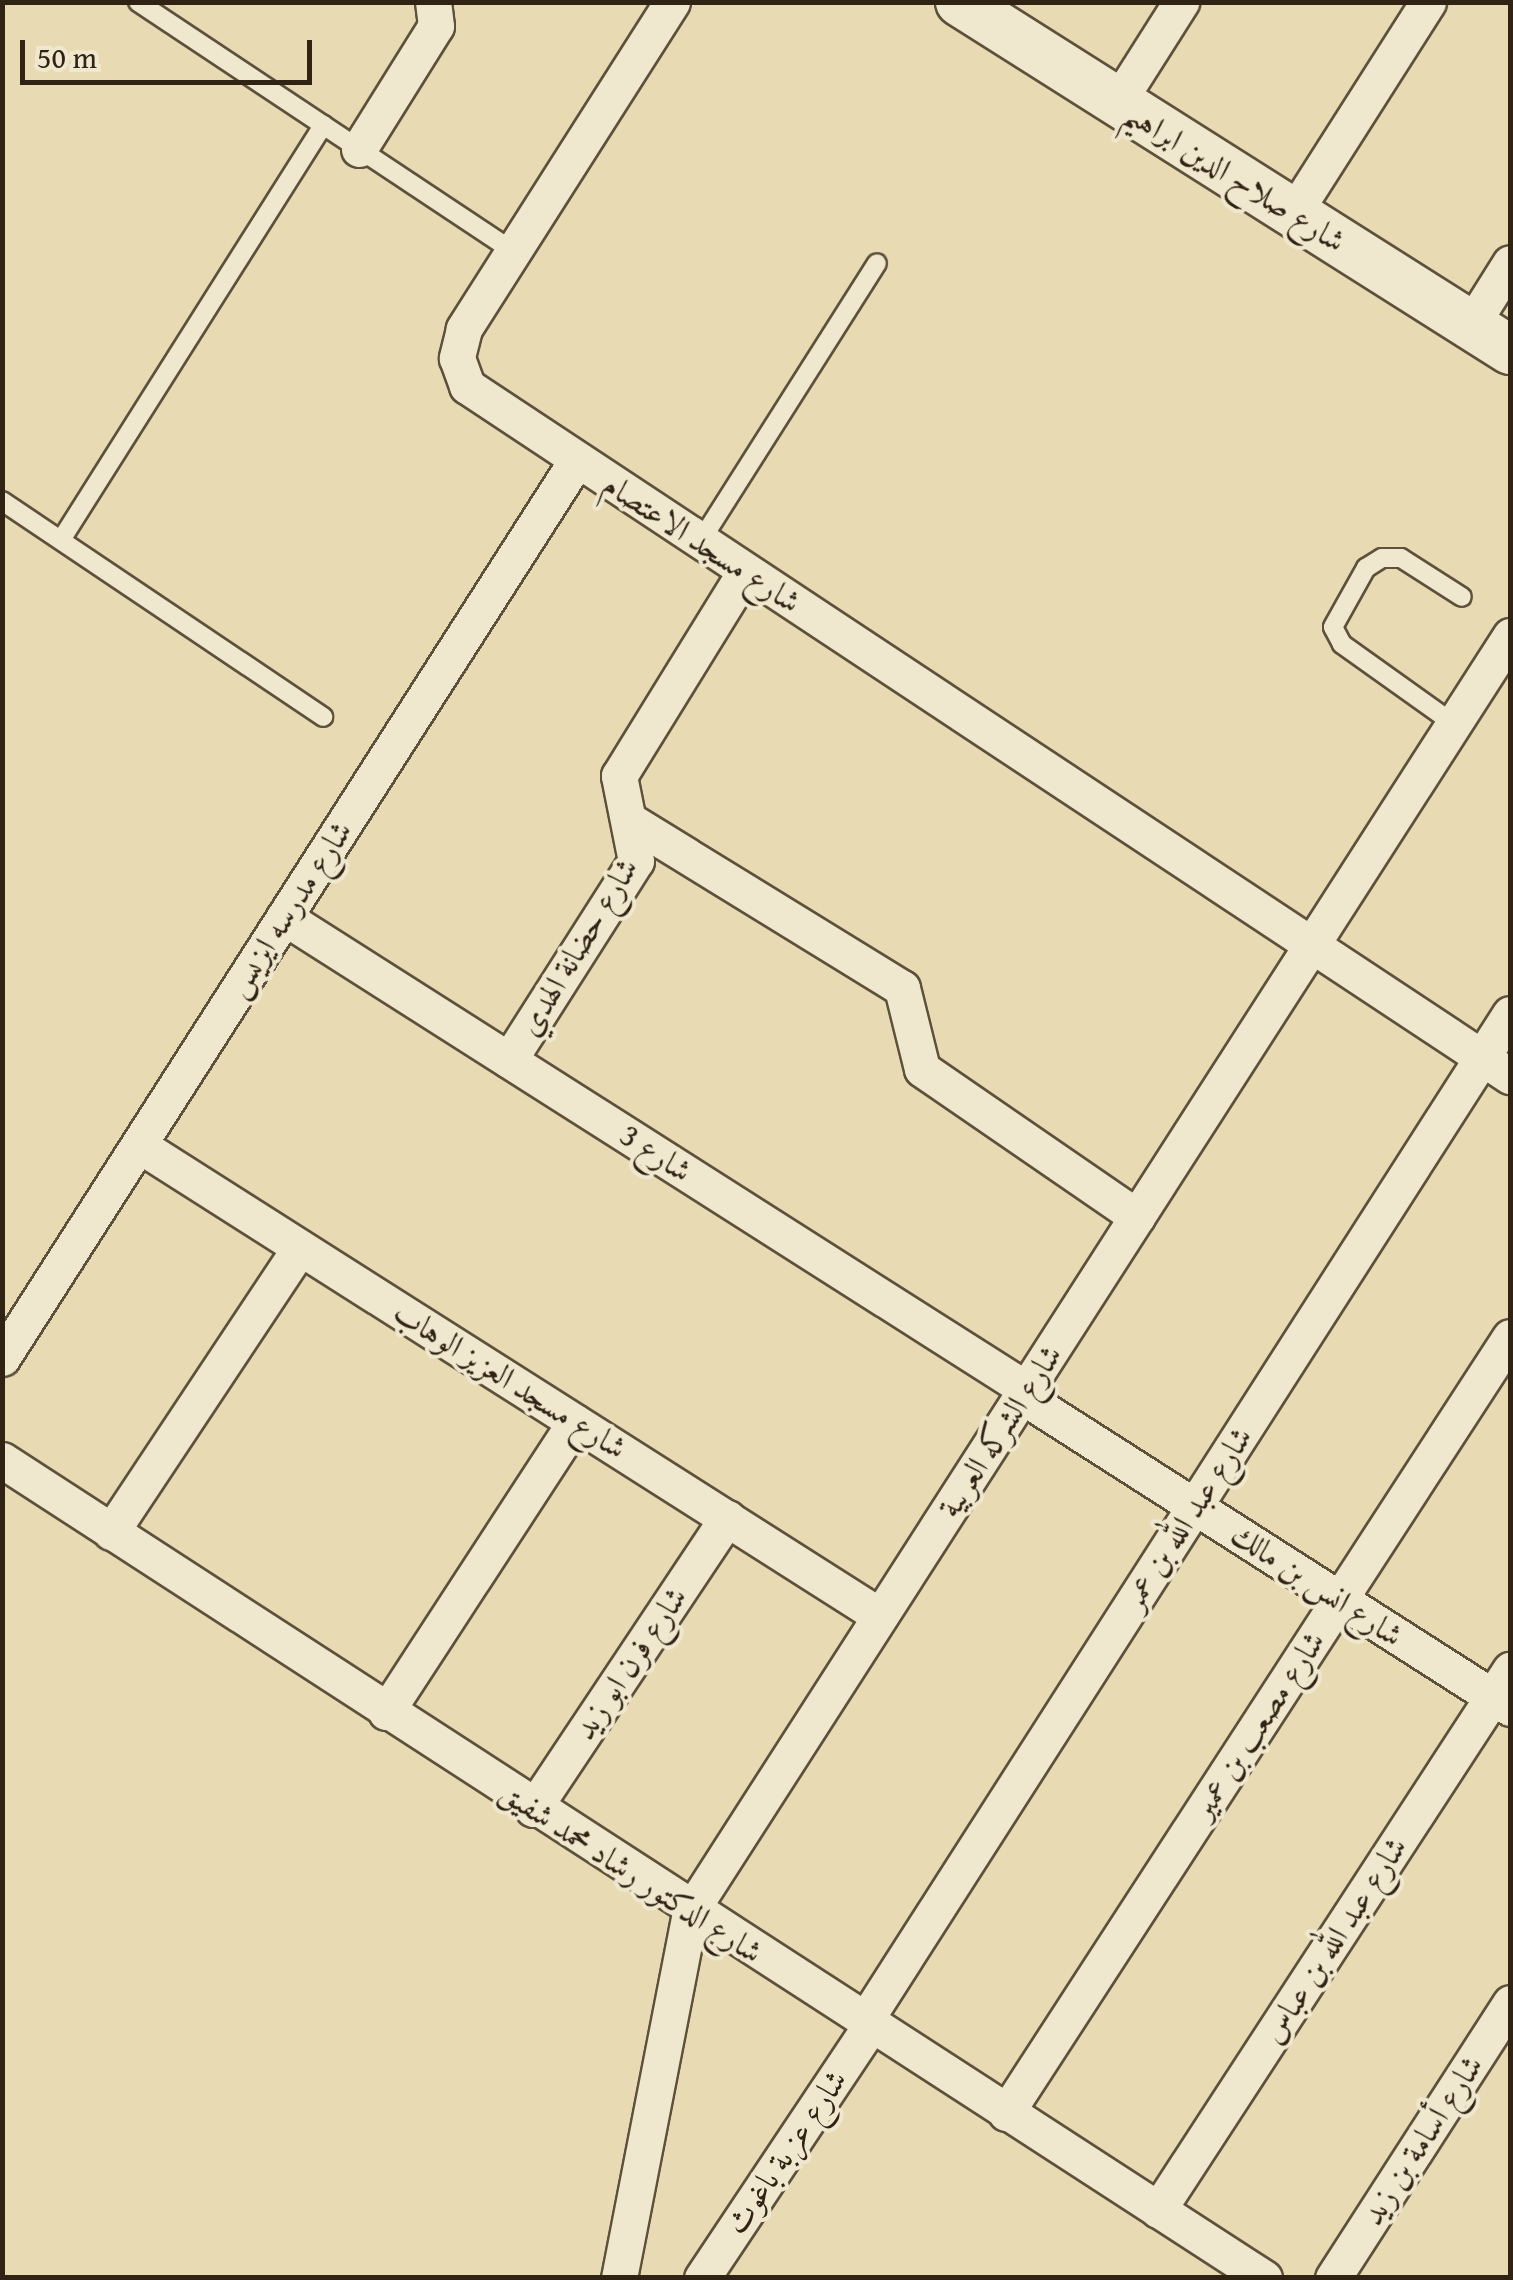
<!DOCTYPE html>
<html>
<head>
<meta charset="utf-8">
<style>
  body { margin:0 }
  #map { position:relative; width:1513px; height:2280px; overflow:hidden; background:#e8dbb4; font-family:"Gentium Book Plus",Amiri,serif }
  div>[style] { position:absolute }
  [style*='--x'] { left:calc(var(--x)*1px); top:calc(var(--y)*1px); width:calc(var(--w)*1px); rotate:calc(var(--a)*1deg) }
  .roads { filter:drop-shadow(2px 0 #5e513c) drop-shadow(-2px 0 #5e513c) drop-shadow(0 2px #5e513c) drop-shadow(0 -2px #5e513c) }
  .lane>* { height:18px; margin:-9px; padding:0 9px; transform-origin:9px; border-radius:9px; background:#f0e8ce }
  .street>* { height:35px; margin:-17.5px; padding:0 17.5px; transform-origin:17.5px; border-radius:17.5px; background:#f0e8ce }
  .secondary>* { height:48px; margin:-24px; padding:0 24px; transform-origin:24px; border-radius:24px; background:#f0e8ce }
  span { translate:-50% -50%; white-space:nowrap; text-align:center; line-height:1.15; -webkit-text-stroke:8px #f0e8ce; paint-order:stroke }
  .street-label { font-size:32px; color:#302314 }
  .frame { position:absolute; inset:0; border:5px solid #302314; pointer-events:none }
  .scale { position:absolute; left:20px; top:40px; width:292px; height:45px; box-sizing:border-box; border:5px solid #302314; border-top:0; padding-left:12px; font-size:30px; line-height:35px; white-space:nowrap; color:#302314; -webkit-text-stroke:8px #f0e8ce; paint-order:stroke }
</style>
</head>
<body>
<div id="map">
  <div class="roads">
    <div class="lane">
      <div style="--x:138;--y:2;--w:450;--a:33.6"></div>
      <div style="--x:2;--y:501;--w:387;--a:33.9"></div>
      <div style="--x:61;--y:540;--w:491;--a:-57.7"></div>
      <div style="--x:700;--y:542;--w:330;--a:-57.6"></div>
      <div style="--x:1454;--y:724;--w:138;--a:-144.5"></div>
      <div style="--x:1342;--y:644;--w:19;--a:-118"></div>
      <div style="--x:1333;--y:627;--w:68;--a:-60.8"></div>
      <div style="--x:1366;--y:568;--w:19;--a:-32"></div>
      <div style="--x:1382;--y:558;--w:19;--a:0"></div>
      <div style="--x:1401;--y:558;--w:72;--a:32.6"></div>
    </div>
    <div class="street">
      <div style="--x:672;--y:2;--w:388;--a:122.5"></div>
      <div style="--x:464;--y:329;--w:30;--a:104"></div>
      <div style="--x:457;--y:358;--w:30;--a:70"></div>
      <div style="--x:467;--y:386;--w:1251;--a:33.49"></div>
      <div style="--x:1117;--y:103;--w:120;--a:-57.6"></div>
      <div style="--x:359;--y:149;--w:145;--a:-58"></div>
      <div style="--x:436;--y:26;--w:24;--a:-97"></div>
      <div style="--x:1293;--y:214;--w:251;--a:-57.5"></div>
      <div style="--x:1471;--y:325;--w:73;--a:-57.8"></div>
      <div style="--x:632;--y:822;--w:317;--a:31.6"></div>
      <div style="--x:902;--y:988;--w:83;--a:76.1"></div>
      <div style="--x:922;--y:1069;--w:261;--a:34.5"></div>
      <div style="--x:284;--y:917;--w:879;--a:32.46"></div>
      <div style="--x:509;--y:1060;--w:236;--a:-57.5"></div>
      <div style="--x:636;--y:861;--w:87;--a:-101.3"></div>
      <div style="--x:619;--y:776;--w:240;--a:-58.3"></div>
      <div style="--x:139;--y:1145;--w:878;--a:32.44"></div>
      <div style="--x:2;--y:1358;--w:1065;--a:-57.38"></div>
      <div style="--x:1022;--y:1396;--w:579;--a:32.59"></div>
      <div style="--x:2;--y:1460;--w:1504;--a:32.95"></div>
      <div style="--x:111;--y:1532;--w:341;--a:-56.4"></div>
      <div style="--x:386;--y:1712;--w:346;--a:-56.9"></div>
      <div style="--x:533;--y:1809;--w:350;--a:-56.3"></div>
      <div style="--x:864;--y:2022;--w:1197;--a:-57.35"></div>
      <div style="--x:1006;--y:2113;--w:925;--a:-57"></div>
      <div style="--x:1158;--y:2210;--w:645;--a:-56.9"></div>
      <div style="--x:619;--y:2278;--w:373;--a:-79"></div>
      <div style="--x:690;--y:1912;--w:1517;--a:-57.27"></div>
      <div style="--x:702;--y:2278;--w:303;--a:-56.3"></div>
      <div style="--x:1333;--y:2278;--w:327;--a:-57.2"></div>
    </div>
    <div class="secondary">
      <div style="--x:960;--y:2;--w:651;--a:32.32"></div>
    </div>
  </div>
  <div class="street-label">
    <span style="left:1235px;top:177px;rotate:32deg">شارع صلاح الدين ابراهيم</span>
    <span style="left:702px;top:543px;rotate:33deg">شارع مسجد الاعتصام</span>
    <span style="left:289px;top:909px;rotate:-57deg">شارع مدرسه ايزيس</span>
    <span style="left:578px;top:947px;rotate:-59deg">شارع حضانة الهدي</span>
    <span style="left:656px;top:1153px;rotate:33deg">شارع 3</span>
    <span style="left:510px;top:1380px;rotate:32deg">شارع مسجد العزيز الوهاب</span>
    <span style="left:1000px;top:1431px;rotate:-57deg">شارع الشركه العربية</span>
    <span style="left:1187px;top:1518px;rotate:-57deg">شارع عبد الله بن عمر</span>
    <span style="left:1317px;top:1585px;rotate:33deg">شارع انس بن مالك</span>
    <span style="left:630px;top:1663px;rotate:-56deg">شارع فرن ابو زيد</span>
    <span style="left:1258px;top:1725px;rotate:-57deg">شارع مصعب بن عمير</span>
    <span style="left:631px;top:1872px;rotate:33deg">شارع الدكتور رشاد محمد شفيق</span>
    <span style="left:1334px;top:1940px;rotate:-57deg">شارع عبد الله بن عباس</span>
    <span style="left:1422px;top:2140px;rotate:-57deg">شارع أسامة بن زيد</span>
    <span style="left:786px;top:2152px;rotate:-56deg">شارع عزبة باغوث</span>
  </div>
  <div class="frame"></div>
  <div class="scale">50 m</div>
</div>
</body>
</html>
